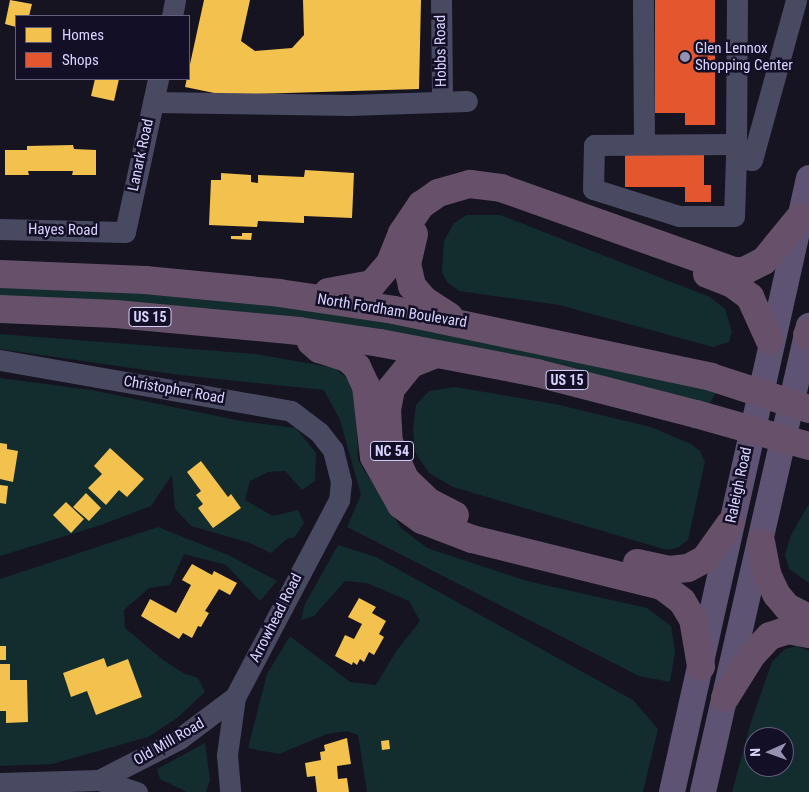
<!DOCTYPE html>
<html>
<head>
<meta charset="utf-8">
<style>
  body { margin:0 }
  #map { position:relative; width:809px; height:792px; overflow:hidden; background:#161421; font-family:"Roboto Condensed",sans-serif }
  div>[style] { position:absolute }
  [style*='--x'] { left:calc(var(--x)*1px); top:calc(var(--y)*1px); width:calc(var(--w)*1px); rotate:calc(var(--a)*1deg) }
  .green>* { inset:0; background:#132c2d }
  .homes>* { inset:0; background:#f2c14e }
  .shops>* { inset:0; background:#e4572e }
  .minor>* { height:21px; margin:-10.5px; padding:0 10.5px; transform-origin:10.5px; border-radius:10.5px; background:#4a4962 }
  .major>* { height:26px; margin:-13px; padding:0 13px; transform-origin:13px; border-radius:13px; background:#5e5373 }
  .highway>* { height:28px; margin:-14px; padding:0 14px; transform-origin:14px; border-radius:14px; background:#67516a }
  .highway-bridge>* { height:28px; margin:-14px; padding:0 14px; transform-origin:14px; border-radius:14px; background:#67516a }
  .dots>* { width:14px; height:14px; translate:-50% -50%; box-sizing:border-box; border:2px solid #130f26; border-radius:50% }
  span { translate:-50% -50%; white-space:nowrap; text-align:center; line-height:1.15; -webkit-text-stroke:5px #130f26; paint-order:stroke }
  .shield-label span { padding:1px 4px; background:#130f26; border:1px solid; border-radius:4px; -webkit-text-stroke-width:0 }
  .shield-label { font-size:14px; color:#d9d4ff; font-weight:700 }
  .poi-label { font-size:15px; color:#d9d4ff }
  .left { translate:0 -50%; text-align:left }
  .street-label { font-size:15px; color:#d9d4ff }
  .legend { position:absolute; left:15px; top:15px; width:175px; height:65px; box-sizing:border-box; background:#130f26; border:1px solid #625e7d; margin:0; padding:6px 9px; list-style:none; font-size:15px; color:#d9d4ff }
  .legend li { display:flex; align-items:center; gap:10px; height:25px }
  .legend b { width:25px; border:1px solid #625e7d }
  .north { position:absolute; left:744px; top:727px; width:50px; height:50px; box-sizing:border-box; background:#130f26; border:1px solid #625e7d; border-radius:50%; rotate:268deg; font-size:14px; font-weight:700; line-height:20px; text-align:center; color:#d9d4ff }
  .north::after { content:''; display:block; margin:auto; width:18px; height:22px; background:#9591b1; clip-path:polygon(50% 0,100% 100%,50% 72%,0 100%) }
</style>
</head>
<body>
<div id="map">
  <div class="green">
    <div style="clip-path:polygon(467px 215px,500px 215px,710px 297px,725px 309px,732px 331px,729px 342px,713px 347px,559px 305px,459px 291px,447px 282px,442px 272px,444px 241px,454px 223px)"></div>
    <div style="clip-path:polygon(0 283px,317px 307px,716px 392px,709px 405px,0 301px)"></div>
    <div style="clip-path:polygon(0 334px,256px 354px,335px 368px,353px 384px,356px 398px,358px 460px,401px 528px,427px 548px,527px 581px,647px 608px,671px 626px,675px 652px,670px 682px,639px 676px,347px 527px,361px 495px,340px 420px,324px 390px,180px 375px,0 349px)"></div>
    <div style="clip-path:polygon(0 378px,91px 390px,241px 421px,296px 428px,316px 453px,315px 481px,302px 490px,285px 471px,268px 472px,250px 481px,245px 500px,273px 516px,298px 510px,304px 523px,294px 538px,288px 538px,271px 553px,250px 543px,191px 526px,175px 509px,172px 475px,151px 506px,101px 525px,0 556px)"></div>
    <div style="clip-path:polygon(455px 387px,555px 404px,651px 427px,691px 444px,700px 451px,705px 462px,688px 540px,679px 547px,667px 550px,453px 487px,429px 473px,415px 452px,413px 430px,416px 405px,429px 391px)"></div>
    <div style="clip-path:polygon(809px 504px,809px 583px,789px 569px,785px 555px,791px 535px)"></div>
    <div style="clip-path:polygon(158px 527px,228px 555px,277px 581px,260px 601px,226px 565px,184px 554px,170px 585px,149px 588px,124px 610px,125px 628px,162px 659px,183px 673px,198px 678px,205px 692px,177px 718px,148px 737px,52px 764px,0 766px,0 579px)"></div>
    <div style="clip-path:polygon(338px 545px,376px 557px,633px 700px,658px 729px,643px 792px,367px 792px,358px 735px,347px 731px,327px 734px,279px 754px,248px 748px,267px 674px,290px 636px,350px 682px,376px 685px,397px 650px,420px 621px,409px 601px,367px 583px,345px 581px,314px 616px,301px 620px,305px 604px)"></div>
    <div style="clip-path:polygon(evenodd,797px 646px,809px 651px,809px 792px,732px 792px,751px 722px,772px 662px,785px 649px,797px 646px,754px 737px,784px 737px,784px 767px,754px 767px,754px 737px)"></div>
    <div style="clip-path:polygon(205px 743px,210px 780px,206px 792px,187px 792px,160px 779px,157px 769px)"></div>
  </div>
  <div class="homes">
    <div style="clip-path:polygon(10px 0,32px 4px,29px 16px,16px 16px,16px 27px,5px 24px)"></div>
    <div style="clip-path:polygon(204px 0,250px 0,241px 41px,255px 51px,292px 48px,304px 35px,303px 0,421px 0,419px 89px,224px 95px,185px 87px)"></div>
    <div style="clip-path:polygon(95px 79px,119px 79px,114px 101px,91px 96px)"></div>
    <div style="clip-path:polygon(73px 145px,74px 149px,96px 150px,96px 175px,72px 175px,73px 171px,28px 171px,29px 175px,5px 175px,5px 150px,27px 150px,27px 146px)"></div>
    <div style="clip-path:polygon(305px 170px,354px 173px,352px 218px,304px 216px,304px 223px,258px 221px,257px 227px,209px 225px,211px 180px,221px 180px,221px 173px,251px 175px,251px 182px,258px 183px,258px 175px,304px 177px)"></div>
    <div style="clip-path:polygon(242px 233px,252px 233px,251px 240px,231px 239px,231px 236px,242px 236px)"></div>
    <div style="clip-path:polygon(0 443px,7px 444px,7px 449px,18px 451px,13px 482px,0 479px)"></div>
    <div style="clip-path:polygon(110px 448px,144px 479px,127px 497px,119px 490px,106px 505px,88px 488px,102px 474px,94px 466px)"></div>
    <div style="clip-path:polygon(201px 461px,228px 497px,231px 494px,241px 508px,213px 528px,198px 508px,203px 504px,196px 495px,201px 491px,187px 472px)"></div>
    <div style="clip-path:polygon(0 485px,8px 486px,6px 504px,0 503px)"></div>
    <div style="clip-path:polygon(86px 493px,101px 508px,89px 521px,73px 507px)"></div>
    <div style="clip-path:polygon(66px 502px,84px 519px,71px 533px,53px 515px)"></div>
    <div style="clip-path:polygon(192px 564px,212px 575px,214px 571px,237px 583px,230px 595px,219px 589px,205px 611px,209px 613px,201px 627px,198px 626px,192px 638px,183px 633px,179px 639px,141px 616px,150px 599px,176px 613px,191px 585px,182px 580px)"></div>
    <div style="clip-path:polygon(359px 598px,376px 607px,372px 613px,386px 621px,379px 634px,384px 637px,374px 655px,369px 652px,364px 662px,360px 659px,357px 665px,353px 662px,352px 665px,335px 656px,345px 635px,354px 639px,362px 624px,348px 617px)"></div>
    <div style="clip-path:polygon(0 646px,6px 646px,6px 660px,0 660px)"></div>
    <div style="clip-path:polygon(104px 658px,107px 667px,128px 659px,142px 697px,96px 715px,87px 691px,71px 697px,63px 673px)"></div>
    <div style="clip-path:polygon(0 664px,10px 664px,10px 680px,27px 680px,28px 722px,6px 723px,6px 711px,0 711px)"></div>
    <div style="clip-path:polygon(347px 738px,351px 764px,337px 766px,338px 779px,347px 778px,349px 792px,317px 792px,315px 776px,307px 777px,305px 763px,321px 760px,320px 752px,325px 751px,324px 745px)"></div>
    <div style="clip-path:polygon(389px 740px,390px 749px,382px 750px,381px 741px)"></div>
  </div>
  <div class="shops">
    <div style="clip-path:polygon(655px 0,715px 0,715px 125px,685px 125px,685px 113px,655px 113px)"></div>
    <div style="clip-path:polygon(625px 154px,704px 154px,704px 185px,711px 185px,711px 202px,685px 202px,685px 187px,625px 187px)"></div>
  </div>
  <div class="minor">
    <div style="--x:441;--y:0;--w:101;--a:89.4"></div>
    <div style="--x:643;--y:0;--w:144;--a:89.6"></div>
    <div style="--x:737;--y:0;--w:157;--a:90.4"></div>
    <div style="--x:736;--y:157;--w:16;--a:11"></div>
    <div style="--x:752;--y:160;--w:166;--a:-74.6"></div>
    <div style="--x:172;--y:16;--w:16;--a:-79"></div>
    <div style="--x:153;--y:102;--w:196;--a:0.9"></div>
    <div style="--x:349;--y:105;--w:118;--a:-1.9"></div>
    <div style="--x:736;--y:157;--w:59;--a:91.9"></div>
    <div style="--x:734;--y:216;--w:55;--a:180"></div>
    <div style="--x:679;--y:216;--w:90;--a:-162.6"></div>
    <div style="--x:593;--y:189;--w:44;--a:-88.7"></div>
    <div style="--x:594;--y:145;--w:142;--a:-0.4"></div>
    <div style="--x:0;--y:229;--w:125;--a:1.4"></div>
    <div style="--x:125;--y:232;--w:157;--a:-77.8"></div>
    <div style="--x:0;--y:360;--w:295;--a:9.9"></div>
    <div style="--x:291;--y:411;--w:35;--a:37"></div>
    <div style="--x:319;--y:432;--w:23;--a:52"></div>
    <div style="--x:333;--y:450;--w:33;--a:76"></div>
    <div style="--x:341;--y:482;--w:18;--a:96"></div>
    <div style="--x:339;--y:500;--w:223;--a:117.8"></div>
    <div style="--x:235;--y:697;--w:59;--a:97.9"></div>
    <div style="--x:227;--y:755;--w:37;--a:85"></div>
    <div style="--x:99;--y:780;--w:40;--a:18"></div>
    <div style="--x:0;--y:783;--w:99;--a:-1.7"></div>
    <div style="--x:99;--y:780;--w:90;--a:-27.1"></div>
    <div style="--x:179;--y:739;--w:70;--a:-36.9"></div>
  </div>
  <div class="major">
    <div style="--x:672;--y:792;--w:629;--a:-77.42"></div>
    <div style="--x:703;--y:792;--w:478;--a:-77.2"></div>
  </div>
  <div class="highway">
    <div style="--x:414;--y:234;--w:31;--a:103"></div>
    <div style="--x:407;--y:264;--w:23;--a:77"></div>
    <div style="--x:412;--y:286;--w:18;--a:49"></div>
    <div style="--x:424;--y:300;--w:30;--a:33"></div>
    <div style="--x:0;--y:274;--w:145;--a:2.4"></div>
    <div style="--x:145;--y:280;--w:135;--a:5.5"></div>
    <div style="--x:279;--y:293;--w:116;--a:8.4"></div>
    <div style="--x:394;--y:310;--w:324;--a:11.9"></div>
    <div style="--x:707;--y:274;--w:26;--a:21"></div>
    <div style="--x:731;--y:283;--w:24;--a:36"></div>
    <div style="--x:750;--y:297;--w:48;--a:65.6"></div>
    <div style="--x:328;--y:292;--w:45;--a:-10.3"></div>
    <div style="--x:372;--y:284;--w:28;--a:-49"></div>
    <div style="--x:390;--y:263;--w:32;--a:-68"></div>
    <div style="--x:402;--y:233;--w:34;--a:-56"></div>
    <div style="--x:421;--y:205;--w:21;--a:-35"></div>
    <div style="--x:438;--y:193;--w:33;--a:-16"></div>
    <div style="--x:470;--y:184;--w:31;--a:7"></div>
    <div style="--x:501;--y:188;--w:247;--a:19.6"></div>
    <div style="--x:734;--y:271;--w:10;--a:0"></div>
    <div style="--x:744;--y:271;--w:22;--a:-27"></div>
    <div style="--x:764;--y:261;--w:57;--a:-50.7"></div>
    <div style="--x:0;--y:309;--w:116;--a:2.5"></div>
    <div style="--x:116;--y:314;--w:184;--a:5.3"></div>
    <div style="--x:299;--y:331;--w:82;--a:8.4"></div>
    <div style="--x:380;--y:343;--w:160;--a:10.8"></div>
    <div style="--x:537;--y:373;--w:164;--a:14.5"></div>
    <div style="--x:807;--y:335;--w:4;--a:-63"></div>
    <div style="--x:311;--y:342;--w:11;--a:41"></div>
    <div style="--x:319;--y:349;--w:29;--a:18"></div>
    <div style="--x:347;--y:358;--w:13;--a:42"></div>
    <div style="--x:357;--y:367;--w:21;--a:65"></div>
    <div style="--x:366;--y:386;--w:71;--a:83.6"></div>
    <div style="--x:374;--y:457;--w:55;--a:60.6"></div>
    <div style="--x:401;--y:505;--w:26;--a:36"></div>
    <div style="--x:422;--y:520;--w:53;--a:20.8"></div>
    <div style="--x:472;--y:539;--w:196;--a:13.9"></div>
    <div style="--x:662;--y:586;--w:25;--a:37"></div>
    <div style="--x:682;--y:601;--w:21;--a:59"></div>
    <div style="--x:693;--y:619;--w:48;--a:80.3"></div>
    <div style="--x:436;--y:354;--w:27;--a:158"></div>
    <div style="--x:411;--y:364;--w:32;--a:129"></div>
    <div style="--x:391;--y:389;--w:20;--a:101"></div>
    <div style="--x:387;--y:409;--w:33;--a:87"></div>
    <div style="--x:389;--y:442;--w:40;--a:66.6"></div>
    <div style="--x:405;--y:479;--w:33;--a:44"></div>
    <div style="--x:429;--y:502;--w:29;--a:27"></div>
    <div style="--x:761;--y:542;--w:33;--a:79"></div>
    <div style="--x:767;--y:574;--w:23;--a:65"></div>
    <div style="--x:777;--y:595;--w:16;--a:50"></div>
    <div style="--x:787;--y:607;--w:25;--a:27"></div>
    <div style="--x:637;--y:563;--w:33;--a:12"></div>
    <div style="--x:669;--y:570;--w:19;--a:-6"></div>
    <div style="--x:688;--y:568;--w:19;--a:-28"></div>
    <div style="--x:705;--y:559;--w:43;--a:-54.5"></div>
    <div style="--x:725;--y:698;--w:51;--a:-57.9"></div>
    <div style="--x:752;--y:655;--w:26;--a:-47"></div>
    <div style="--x:770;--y:636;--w:19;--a:-18"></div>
    <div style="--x:788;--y:630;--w:21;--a:11"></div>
  </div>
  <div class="highway-bridge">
    <div style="--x:711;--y:377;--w:103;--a:18.1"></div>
    <div style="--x:696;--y:414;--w:117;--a:15.8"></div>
  </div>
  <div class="dots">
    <div style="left:685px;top:57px;background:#9591b1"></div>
  </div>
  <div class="shield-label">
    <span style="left:150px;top:317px">US 15</span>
    <span style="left:567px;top:380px">US 15</span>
    <span style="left:392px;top:451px">NC 54</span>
  </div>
  <div class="poi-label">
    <span class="left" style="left:695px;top:57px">Glen Lennox<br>Shopping Center</span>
  </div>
  <div class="street-label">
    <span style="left:441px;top:51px;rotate:-91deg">Hobbs Road</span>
    <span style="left:141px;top:155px;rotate:-78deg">Lanark Road</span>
    <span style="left:63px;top:230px;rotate:1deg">Hayes Road</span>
    <span style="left:392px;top:311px;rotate:9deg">North Fordham Boulevard</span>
    <span style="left:174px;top:390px;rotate:10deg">Christopher Road</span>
    <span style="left:739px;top:485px;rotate:-78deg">Raleigh Road</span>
    <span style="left:276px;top:618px;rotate:-63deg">Arrowhead Road</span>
    <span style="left:169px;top:742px;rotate:-30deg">Old Mill Road</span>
  </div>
  <ul class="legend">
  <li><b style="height:14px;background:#f2c14e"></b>Homes</li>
  <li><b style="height:14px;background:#e4572e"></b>Shops</li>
  </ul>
  <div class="north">N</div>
</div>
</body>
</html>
